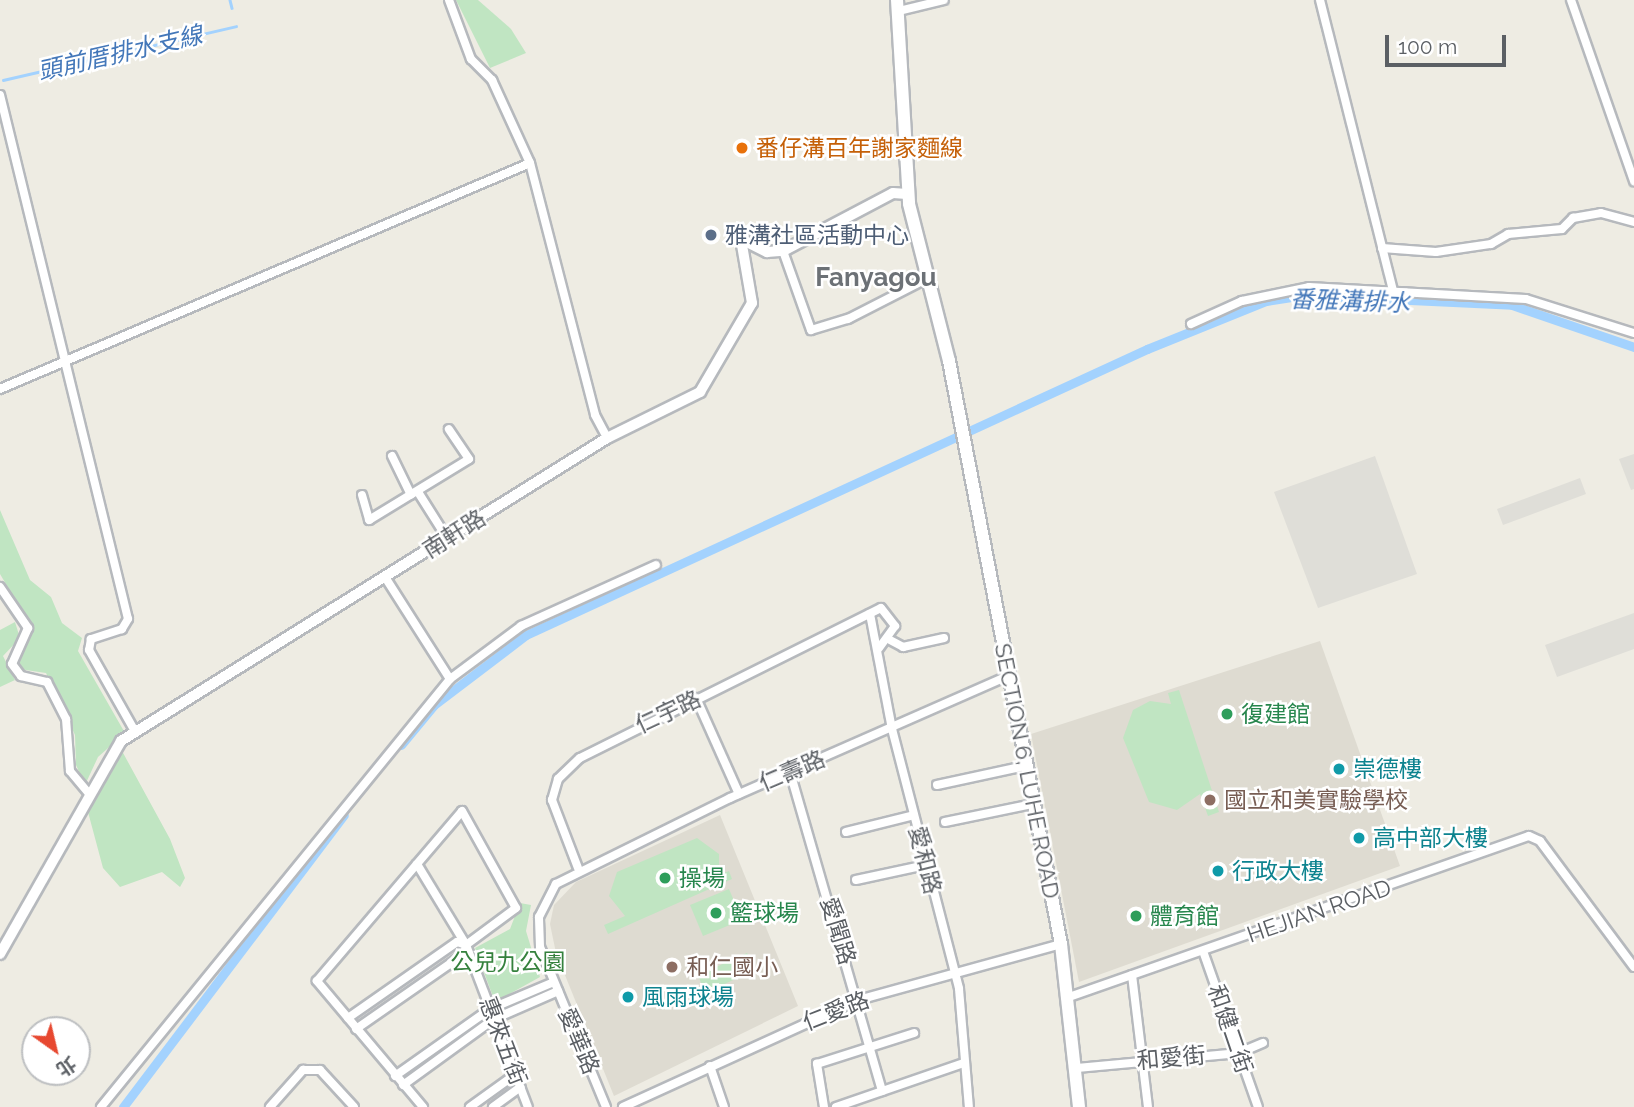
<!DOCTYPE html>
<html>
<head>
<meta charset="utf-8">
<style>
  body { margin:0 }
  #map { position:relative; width:1634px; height:1107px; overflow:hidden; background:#eeece3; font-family:Raleway,"Noto Sans TC",sans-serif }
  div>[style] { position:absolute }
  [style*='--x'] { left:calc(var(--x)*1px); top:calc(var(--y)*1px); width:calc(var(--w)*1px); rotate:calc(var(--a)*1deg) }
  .industrial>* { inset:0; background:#dfded8 }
  .education>* { inset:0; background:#dedbd1 }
  .green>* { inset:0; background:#c0e5c2 }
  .stream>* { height:2.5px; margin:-1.25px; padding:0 1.25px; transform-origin:1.25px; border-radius:1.25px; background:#a3d2fe }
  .canal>* { height:9px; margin:-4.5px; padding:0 4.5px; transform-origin:4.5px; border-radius:4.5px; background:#a3d2fe }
  .roads { filter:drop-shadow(2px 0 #b6b9bd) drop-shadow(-2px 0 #b6b9bd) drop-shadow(0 2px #b6b9bd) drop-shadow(0 -2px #b6b9bd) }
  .minor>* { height:8px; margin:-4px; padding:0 4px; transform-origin:4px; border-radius:4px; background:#fff }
  .tertiary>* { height:10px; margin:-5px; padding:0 5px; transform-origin:5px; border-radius:5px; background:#fff }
  .secondary>* { height:12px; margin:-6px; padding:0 6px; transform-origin:6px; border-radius:6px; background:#fff }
  .dots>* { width:19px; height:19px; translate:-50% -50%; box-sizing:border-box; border:4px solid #fff; border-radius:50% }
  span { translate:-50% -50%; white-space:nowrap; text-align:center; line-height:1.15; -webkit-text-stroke:5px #fff; paint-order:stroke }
  .food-label { font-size:23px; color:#c56008 }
  .left { translate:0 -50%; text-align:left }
  .service-label { font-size:23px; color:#4e5e75 }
  .street-label { font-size:23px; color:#5b5f64 }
  .leisure-label { font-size:23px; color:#27864d }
  .culture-label { font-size:23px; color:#0d838f }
  .education-label { font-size:23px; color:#785e54 }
  .park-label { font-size:23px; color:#35813d }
  .water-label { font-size:24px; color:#4377b9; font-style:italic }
  .quarter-label { font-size:26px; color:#6c7176; font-weight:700 }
  .north { position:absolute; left:21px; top:1016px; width:70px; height:70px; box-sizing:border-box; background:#fff; border:2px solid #bdbfc1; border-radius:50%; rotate:146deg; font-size:19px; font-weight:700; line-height:28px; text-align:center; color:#5b5f64 }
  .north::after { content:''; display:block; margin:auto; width:24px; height:32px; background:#e74830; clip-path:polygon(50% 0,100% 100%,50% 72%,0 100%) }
  .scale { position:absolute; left:1385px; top:35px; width:121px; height:32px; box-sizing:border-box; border:4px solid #5b5f64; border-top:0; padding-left:9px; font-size:21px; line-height:24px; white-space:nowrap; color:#5b5f64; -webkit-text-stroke:5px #fff; paint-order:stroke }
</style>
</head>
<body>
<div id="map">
  <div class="industrial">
    <div style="clip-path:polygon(1634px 454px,1634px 489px,1631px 490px,1619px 459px)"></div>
    <div style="clip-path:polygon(1375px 456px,1417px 574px,1318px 608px,1274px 492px)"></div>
    <div style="clip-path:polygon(1580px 478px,1586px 494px,1503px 525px,1497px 509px)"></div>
    <div style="clip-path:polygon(1634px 613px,1634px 649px,1557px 677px,1545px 645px)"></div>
  </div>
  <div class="education">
    <div style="clip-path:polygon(1320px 641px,1400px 866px,1079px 982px,1031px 734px)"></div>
    <div style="clip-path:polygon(720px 815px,798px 1006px,614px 1096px,556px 953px,550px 924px,554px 905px,576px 882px)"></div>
  </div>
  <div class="green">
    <div style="clip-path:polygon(456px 0,478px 0,511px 29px,526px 53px,490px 68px)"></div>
    <div style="clip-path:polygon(0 510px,30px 580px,51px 597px,62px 623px,82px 638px,78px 651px,125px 733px,98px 757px,85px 785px,76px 765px,75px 735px,46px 673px,19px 669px,16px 660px,33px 630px,0 574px)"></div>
    <div style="clip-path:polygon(15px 622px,20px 638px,3px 656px,15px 680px,0 687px,0 630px)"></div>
    <div style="clip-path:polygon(1179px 690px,1219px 812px,1208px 816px,1200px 794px,1177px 810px,1149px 802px,1123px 738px,1133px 710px,1150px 701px,1171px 704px,1168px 693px)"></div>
    <div style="clip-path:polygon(122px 751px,170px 839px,185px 878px,180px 887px,162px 872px,120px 887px,103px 868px,88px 812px,108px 762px)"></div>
    <div style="clip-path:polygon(697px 838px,719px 854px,719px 875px,729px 871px,732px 879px,608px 934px,604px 925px,625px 916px,609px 896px,617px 872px)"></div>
    <div style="clip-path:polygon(729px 889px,742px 920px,703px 936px,690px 905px)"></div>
    <div style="clip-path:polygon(520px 903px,531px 905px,526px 931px,540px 977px,495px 1002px,475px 948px,510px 929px)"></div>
    <div style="clip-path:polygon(747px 953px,755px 970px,705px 993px,698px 975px)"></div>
  </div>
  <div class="stream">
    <div style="--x:230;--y:0;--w:8;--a:76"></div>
    <div style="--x:3;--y:80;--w:239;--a:-13"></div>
  </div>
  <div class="canal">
    <div style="--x:401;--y:745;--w:52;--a:-50.5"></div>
    <div style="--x:434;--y:705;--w:116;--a:-37.3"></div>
    <div style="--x:526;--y:635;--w:684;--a:-24.73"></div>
    <div style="--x:1147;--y:349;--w:128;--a:-22"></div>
    <div style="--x:1266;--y:301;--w:37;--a:-9"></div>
    <div style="--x:1303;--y:295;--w:209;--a:2.7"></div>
    <div style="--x:1512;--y:305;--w:129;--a:19"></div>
    <div style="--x:123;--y:1107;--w:366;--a:-52.9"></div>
  </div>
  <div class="roads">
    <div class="minor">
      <div style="--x:449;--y:0;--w:63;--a:69.6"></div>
      <div style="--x:471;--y:59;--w:30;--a:45"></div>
      <div style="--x:492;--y:80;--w:91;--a:65.4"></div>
      <div style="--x:530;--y:163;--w:260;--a:75.5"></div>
      <div style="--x:595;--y:415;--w:26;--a:62"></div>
      <div style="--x:1320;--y:0;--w:299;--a:75.9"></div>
      <div style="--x:1571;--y:0;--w:192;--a:70.8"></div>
      <div style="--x:899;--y:11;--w:46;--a:-13.7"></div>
      <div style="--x:0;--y:95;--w:539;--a:76.27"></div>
      <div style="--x:128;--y:619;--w:12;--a:121"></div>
      <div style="--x:122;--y:629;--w:33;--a:162"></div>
      <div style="--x:91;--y:639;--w:11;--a:100"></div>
      <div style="--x:89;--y:650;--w:95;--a:60.5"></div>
      <div style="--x:1382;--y:248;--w:54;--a:4.2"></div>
      <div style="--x:1436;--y:252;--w:56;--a:-8.3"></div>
      <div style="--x:1491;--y:244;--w:20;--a:-30"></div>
      <div style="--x:1508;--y:234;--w:54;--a:-5.3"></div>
      <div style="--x:1562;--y:229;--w:16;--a:-45"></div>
      <div style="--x:1573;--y:218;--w:28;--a:-10"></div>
      <div style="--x:1601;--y:213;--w:34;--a:15"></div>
      <div style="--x:783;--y:251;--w:84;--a:70.5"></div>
      <div style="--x:811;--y:330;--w:39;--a:-17"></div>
      <div style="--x:848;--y:319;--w:90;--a:-27.1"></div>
      <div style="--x:1191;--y:324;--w:56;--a:-24.3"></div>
      <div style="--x:1242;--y:301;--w:68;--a:-11.8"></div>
      <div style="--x:1309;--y:287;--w:217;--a:3.2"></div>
      <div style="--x:1526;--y:299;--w:113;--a:17.5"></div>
      <div style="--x:0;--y:389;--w:576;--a:-23.09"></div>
      <div style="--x:392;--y:456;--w:43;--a:64"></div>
      <div style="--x:418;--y:492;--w:54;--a:57.8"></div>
      <div style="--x:362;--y:495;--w:26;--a:74"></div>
      <div style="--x:369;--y:520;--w:117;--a:-31.4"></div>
      <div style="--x:469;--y:459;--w:36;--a:-124"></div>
      <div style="--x:385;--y:577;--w:121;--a:57.5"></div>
      <div style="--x:0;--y:587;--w:50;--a:55.7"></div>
      <div style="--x:28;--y:628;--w:39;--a:114"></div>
      <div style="--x:12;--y:664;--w:15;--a:53"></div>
      <div style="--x:21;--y:676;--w:27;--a:13"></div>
      <div style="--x:47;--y:682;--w:42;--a:62.8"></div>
      <div style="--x:66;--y:719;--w:52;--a:85.6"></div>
      <div style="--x:70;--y:771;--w:31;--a:50"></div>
      <div style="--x:870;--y:614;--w:117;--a:79.2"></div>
      <div style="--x:892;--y:729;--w:268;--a:75.5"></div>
      <div style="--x:959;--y:989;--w:118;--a:85.2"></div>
      <div style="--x:890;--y:640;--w:15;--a:28"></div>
      <div style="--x:903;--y:647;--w:42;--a:-12.4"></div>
      <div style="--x:696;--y:698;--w:105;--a:65.9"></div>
      <div style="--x:790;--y:772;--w:332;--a:73.9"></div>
      <div style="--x:937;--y:785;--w:90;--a:-12.2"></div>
      <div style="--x:945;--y:822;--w:90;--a:-11.6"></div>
      <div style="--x:846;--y:832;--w:70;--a:-14"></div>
      <div style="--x:417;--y:864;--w:95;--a:58.8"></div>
      <div style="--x:466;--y:945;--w:173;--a:69.1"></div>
      <div style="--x:578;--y:868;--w:73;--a:-110.9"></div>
      <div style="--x:552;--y:800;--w:22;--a:-74"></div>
      <div style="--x:558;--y:779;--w:30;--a:-44"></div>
      <div style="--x:580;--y:758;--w:336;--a:-26.5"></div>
      <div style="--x:881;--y:608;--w:23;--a:52"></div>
      <div style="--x:895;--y:626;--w:27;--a:126"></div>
      <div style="--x:856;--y:880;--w:72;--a:-12.1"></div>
      <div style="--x:1203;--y:951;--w:165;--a:70.6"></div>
      <div style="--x:1132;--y:975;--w:133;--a:83.1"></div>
      <div style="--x:1069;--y:997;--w:487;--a:-19.3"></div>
      <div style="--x:1529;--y:836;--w:12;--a:24"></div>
      <div style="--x:1540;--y:841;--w:157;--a:53.3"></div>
      <div style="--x:348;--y:1018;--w:133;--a:-34.9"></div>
      <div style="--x:457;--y:942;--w:9;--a:18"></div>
      <div style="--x:356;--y:1029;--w:131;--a:-34.8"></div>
      <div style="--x:464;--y:954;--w:9;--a:-77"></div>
      <div style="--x:710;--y:1066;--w:43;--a:71.1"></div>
      <div style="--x:1077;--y:1068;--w:163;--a:-5.3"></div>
      <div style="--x:1239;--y:1053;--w:26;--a:-23"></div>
      <div style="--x:395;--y:1076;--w:116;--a:-35.2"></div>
      <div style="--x:490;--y:1009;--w:69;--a:-22.9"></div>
      <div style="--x:403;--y:1085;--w:112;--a:-36"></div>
      <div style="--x:494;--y:1019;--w:70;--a:-23.6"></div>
      <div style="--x:101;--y:1107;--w:552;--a:-50.81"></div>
      <div style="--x:450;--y:679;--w:89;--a:-36.7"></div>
      <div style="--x:521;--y:626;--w:148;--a:-24.3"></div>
      <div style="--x:270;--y:1107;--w:50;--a:-48.3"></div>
      <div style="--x:303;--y:1070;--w:17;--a:0"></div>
      <div style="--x:320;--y:1070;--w:50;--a:47.4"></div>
      <div style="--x:423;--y:1107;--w:165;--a:-130.1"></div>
      <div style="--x:317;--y:981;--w:223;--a:-49.5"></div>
      <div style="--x:462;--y:811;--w:111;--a:60.9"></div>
      <div style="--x:516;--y:908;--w:62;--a:143.5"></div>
      <div style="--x:470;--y:1107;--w:57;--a:-35.7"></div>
      <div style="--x:493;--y:1107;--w:34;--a:-36"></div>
      <div style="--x:606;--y:1107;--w:173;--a:-112.4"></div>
      <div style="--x:540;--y:947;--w:30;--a:-92"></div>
      <div style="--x:539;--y:917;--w:37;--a:-63"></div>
      <div style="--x:556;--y:884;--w:194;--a:-26.3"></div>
      <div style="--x:730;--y:798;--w:304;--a:-23.7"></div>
      <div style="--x:623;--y:1107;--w:258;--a:-24.5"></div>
      <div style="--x:858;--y:1000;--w:211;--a:-15.4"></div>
      <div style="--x:824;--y:1107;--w:44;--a:-99.2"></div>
      <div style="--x:817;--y:1064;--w:102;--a:-17.7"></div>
      <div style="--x:836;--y:1107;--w:135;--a:-19"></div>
    </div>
    <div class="tertiary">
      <div style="--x:0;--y:954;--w:245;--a:-60.4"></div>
      <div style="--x:121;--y:741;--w:573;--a:-31.94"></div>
      <div style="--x:607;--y:438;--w:104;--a:-26.3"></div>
      <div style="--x:700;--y:392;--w:103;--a:-59.7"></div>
      <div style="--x:752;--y:303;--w:65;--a:-99.8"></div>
      <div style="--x:741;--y:239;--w:29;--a:27"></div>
      <div style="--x:767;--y:252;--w:16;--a:-4"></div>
      <div style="--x:783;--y:251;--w:124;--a:-27.8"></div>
      <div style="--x:893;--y:193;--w:14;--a:4"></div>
    </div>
    <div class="secondary">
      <div style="--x:897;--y:0;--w:204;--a:86.6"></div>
      <div style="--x:909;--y:204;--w:162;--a:75.7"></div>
      <div style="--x:949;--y:361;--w:594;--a:79.13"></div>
      <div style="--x:1061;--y:944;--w:164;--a:83.7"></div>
    </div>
  </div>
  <div class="dots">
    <div style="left:742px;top:148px;background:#e8710a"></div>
    <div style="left:711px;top:235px;background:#5c6f8a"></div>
    <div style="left:1227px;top:714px;background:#2e9e5b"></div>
    <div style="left:1339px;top:769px;background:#0f9aa8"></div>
    <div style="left:1210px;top:800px;background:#8d6e63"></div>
    <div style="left:1359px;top:838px;background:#0f9aa8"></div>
    <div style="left:1218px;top:871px;background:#0f9aa8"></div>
    <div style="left:665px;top:878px;background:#2e9e5b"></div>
    <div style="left:716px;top:913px;background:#2e9e5b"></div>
    <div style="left:1136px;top:916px;background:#2e9e5b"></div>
    <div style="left:672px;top:967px;background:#8d6e63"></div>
    <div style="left:628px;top:997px;background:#0f9aa8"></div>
  </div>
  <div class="food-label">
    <span class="left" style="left:756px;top:148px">番仔溝百年謝家麵線</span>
  </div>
  <div class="service-label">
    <span class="left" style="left:725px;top:235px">雅溝社區活動中心</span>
  </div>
  <div class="street-label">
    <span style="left:454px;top:534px;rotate:-32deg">南軒路</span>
    <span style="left:668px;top:712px;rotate:-25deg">仁宇路</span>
    <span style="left:792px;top:771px;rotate:-23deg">仁壽路</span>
    <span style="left:1027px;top:771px;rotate:79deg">SECTION 6, LUHE ROAD</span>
    <span style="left:925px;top:860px;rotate:76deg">愛和路</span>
    <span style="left:1319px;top:911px;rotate:-19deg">HEJIAN ROAD</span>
    <span style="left:838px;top:931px;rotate:73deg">愛聞路</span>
    <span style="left:836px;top:1011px;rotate:-21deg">仁愛路</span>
    <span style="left:1230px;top:1029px;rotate:71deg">和健二街</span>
    <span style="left:503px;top:1041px;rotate:69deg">惠來五街</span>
    <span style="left:579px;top:1041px;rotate:67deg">愛華路</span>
    <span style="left:1171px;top:1058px;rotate:-5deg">和愛街</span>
  </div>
  <div class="leisure-label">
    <span class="left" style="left:1241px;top:714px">復建館</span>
    <span class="left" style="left:679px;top:878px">操場</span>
    <span class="left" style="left:730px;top:913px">籃球場</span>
    <span class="left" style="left:1150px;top:916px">體育館</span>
  </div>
  <div class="culture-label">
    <span class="left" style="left:1353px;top:769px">崇德樓</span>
    <span class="left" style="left:1373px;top:838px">高中部大樓</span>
    <span class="left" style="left:1232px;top:871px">行政大樓</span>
    <span class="left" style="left:642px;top:997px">風雨球場</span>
  </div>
  <div class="education-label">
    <span class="left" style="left:1224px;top:800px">國立和美實驗學校</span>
    <span class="left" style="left:686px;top:967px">和仁國小</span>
  </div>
  <div class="park-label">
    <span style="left:508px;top:962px">公兒九公園</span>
  </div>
  <div class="water-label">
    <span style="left:120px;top:53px;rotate:-13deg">頭前厝排水支線</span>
    <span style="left:1350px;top:301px;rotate:2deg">番雅溝排水</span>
  </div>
  <div class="quarter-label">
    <span style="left:876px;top:278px">Fanyagou</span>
  </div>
  <div class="north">北</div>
  <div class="scale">100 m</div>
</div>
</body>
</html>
